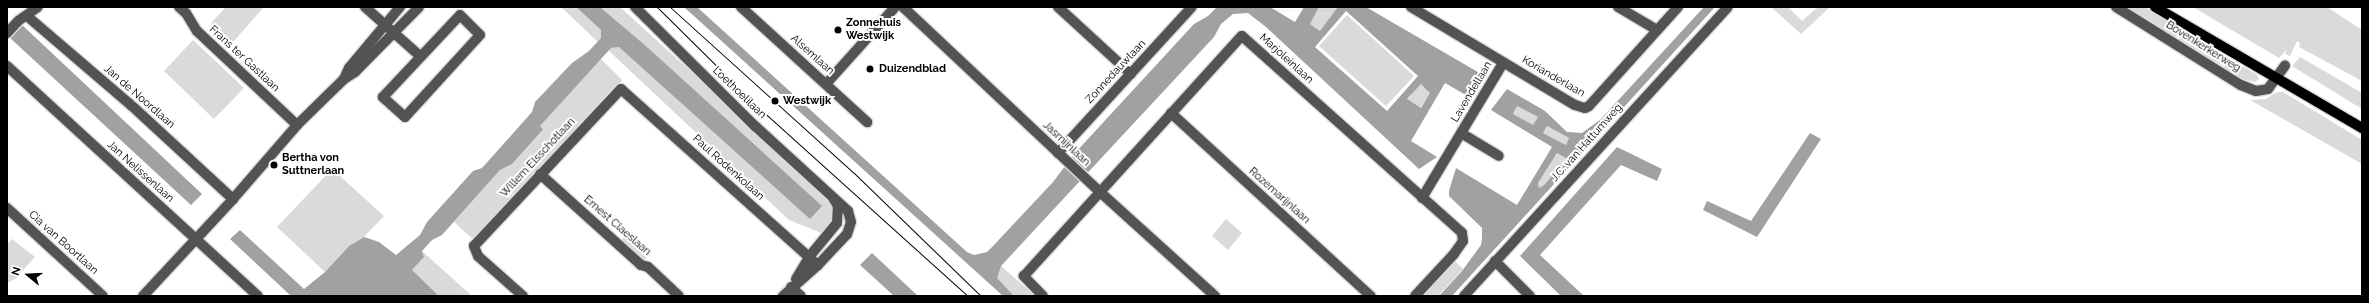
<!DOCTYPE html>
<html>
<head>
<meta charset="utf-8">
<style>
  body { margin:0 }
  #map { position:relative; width:2369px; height:303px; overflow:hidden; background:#fff; font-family:Raleway,sans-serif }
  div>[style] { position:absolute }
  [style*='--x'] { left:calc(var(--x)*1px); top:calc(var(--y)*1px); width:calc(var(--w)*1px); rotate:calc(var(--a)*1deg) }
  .green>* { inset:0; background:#dadada }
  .water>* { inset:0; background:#a1a1a1 }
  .roads { filter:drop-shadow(1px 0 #dbdbdb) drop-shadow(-1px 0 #dbdbdb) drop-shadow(0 1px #dbdbdb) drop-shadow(0 -1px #dbdbdb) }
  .minor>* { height:10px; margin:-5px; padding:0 5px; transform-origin:5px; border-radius:5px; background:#535353 }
  .major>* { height:10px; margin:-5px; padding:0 5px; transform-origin:5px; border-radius:5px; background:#000 }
  .tram>* { height:1px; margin:-0.5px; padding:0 0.5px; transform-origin:0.5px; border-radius:0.5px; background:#000 }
  .dots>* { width:11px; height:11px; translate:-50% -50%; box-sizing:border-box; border:2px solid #fff; border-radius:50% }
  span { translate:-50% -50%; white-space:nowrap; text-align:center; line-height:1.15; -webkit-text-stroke:4px #fff; paint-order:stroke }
  .poi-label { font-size:11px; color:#000; font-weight:700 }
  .left { translate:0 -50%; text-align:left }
  .street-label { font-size:11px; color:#000 }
  .frame { position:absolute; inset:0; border:8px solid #000; pointer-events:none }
  .north { position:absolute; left:8px; top:255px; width:40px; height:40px; -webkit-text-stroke:3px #fff; paint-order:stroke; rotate:288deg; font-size:11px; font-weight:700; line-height:16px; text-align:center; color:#000 }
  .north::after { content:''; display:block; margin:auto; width:14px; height:18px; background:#000; clip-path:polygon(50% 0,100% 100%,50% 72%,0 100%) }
</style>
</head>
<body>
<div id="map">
  <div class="green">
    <div style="clip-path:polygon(226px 7px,264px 7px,233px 42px,211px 23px)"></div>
    <div style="clip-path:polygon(561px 7px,576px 7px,601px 30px,602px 38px,598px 42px)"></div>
    <div style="clip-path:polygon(600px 7px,620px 7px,823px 192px,833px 205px,833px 222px,824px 234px,789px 220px,608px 50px,611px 48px,619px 47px,821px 206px,646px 46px)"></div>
    <div style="clip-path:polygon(1319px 7px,1339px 8px,1320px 31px,1310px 24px)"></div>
    <div style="clip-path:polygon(1771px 7px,1788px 7px,1802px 21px,1818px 7px,1830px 7px,1801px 34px)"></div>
    <div style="clip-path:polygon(2126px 7px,2145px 7px,2257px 75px,2259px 79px,2255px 82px,2242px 79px)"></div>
    <div style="clip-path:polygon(2193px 7px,2327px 7px,2362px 30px,2362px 81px,2299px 47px,2300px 43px,2297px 41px,2290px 56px,2285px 54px,2287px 49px,2279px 58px)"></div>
    <div style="clip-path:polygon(1347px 15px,1414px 76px,1386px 106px,1319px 46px)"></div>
    <div style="clip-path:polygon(193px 40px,244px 88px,214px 119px,164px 71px)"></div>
    <div style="clip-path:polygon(2300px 57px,2362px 93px,2362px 109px,2292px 66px)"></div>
    <div style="clip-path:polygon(600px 58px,622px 80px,619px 85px,609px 92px,474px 240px,454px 222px,500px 170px,512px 164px,543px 131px,540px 126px)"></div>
    <div style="clip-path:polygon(1421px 83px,1431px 93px,1420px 108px,1407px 100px)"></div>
    <div style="clip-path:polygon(2277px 92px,2283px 92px,2362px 140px,2362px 164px,2250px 100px,2266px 99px)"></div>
    <div style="clip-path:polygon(1517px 106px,1538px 117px,1533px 126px,1513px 114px)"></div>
    <div style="clip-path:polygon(1547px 126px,1569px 138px,1566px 145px,1543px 133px)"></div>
    <div style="clip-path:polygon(1557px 153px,1567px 159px,1544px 185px,1539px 188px,1538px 183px)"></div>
    <div style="clip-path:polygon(332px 169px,384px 216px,364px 237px,349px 246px,325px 272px,277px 227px)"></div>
    <div style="clip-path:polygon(1226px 219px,1242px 233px,1228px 250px,1212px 236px)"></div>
    <div style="clip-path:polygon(626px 229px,652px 253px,642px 263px,622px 241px)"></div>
    <div style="clip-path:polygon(12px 239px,35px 257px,15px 279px,7px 283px,7px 244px)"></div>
    <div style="clip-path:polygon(422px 251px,472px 296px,439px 296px,412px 270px,424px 257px)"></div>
    <div style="clip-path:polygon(1454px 260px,1463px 269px,1438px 296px,1420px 296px)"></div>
    <div style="clip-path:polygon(1001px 266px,1017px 280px,1035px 296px,1014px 296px,996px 278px)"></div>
  </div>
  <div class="water">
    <div style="clip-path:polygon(576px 7px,600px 7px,646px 46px,822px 206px,810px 219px,619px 47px,611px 48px,540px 126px,543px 130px,512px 164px,500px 170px,442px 235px,432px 240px,422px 251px,424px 257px,412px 270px,439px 296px,291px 296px,230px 239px,240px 230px,304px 289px,325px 272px,349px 246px,364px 237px,379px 242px,396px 255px,420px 235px,427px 222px,473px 171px,482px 168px,532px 112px,535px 102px,572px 63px,589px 51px,601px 38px,601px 30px)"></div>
    <div style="clip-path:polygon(evenodd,684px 7px,697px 7px,967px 252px,974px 255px,987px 252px,994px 245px,1053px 182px,1075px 153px,1194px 24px,1208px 16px,1217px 7px,1270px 7px,1295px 22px,1304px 7px,1319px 7px,1310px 24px,1320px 31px,1338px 7px,1366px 7px,1483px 75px,1471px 98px,1445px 83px,1411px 141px,1437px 157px,1419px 169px,1266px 27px,1248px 13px,1233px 14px,1221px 24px,1214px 37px,1001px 266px,997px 278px,1014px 296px,1003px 296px,684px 7px,1346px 11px,1418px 76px,1387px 111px,1315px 47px,1346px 11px,684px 7px,1421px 84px,1430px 93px,1421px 108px,1407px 99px,1421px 84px)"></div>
    <div style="clip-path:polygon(evenodd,1704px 7px,1715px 7px,1452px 296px,1439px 296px,1462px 271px,1481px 245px,1482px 238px,1482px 228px,1449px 196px,1449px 191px,1456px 168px,1517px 205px,1552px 147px,1491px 110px,1507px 89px,1545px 111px,1567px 132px,1582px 133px,1600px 120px,1704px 7px,1517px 106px,1538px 117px,1533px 125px,1513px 114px,1517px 106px,1704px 7px,1547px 126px,1569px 138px,1566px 145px,1543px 133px,1547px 126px,1704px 7px,1557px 153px,1567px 159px,1544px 185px,1539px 188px,1538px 183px,1557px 153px)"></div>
    <div style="clip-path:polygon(21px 24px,202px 194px,191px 205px,9px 37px)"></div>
    <div style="clip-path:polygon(1810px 133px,1821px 139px,1757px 237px,1703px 210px,1707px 201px,1751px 221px)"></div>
    <div style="clip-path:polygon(1617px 147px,1662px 169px,1657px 181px,1621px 165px,1540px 255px,1584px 296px,1561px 296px,1520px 256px)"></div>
    <div style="clip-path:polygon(872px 253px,918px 296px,894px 296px,860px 265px)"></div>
  </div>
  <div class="roads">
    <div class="minor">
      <div style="--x:179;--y:7;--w:9;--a:41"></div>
      <div style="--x:186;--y:13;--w:21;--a:59"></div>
      <div style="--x:197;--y:31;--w:137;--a:43.2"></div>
      <div style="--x:365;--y:7;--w:74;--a:41.7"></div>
      <div style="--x:635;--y:7;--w:169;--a:44.8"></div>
      <div style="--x:755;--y:126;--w:126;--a:42.4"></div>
      <div style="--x:848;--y:211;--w:11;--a:75"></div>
      <div style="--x:851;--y:222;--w:13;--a:108"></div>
      <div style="--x:847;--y:234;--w:42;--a:133.1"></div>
      <div style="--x:818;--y:265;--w:47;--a:138.5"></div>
      <div style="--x:741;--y:7;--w:171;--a:42.4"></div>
      <div style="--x:903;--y:7;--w:270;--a:43.2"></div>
      <div style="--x:1100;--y:192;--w:155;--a:42.1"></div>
      <div style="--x:1058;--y:7;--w:99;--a:42.5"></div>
      <div style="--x:1411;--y:7;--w:191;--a:30.9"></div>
      <div style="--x:1575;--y:105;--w:10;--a:17"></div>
      <div style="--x:1585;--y:108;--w:4;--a:-27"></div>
      <div style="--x:1589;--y:106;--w:133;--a:-48"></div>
      <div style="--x:1618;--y:7;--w:45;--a:30.5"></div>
      <div style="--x:2116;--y:7;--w:147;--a:32"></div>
      <div style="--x:2241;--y:85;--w:16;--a:22"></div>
      <div style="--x:2256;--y:91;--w:12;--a:-9"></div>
      <div style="--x:2268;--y:89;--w:29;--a:-54"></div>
      <div style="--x:460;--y:15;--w:28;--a:45"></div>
      <div style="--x:480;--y:35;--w:111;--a:132.4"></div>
      <div style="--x:405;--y:117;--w:30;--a:-138"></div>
      <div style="--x:383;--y:97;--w:112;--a:-46.8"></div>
      <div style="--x:27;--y:16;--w:137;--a:40.6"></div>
      <div style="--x:131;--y:105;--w:139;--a:42.7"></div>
      <div style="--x:7;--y:33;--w:16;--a:-47"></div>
      <div style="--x:18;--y:21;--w:24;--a:-35"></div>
      <div style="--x:7;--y:66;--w:340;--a:42.5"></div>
      <div style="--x:344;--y:79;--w:12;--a:-66"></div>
      <div style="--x:349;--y:68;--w:80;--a:-50.1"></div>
      <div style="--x:826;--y:84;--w:103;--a:-48.1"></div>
      <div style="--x:1171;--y:113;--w:271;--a:42.5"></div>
      <div style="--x:1461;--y:133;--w:44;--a:31.2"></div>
      <div style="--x:1058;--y:153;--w:198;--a:-47.5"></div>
      <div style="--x:540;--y:174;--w:136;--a:42"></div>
      <div style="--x:641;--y:265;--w:7;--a:16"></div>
      <div style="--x:648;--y:267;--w:42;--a:43.1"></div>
      <div style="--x:1422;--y:198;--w:157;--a:-59"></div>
      <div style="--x:7;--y:208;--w:130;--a:42.5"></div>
      <div style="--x:1495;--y:261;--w:49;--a:45"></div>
      <div style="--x:796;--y:279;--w:26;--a:-59"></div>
      <div style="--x:809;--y:257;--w:44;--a:-50.5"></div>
      <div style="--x:837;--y:223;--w:17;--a:-87"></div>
      <div style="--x:838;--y:206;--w:9;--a:-122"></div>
      <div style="--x:791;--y:287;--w:13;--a:42"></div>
      <div style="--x:143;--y:296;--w:132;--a:-47.1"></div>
      <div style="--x:233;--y:199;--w:98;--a:-49.1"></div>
      <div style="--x:297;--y:125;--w:66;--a:-44.4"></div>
      <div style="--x:344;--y:79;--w:13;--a:-32"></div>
      <div style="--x:355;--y:72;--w:91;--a:-45.4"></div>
      <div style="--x:523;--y:296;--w:60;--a:-138.4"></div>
      <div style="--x:478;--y:256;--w:11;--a:-112"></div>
      <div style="--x:474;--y:246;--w:215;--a:-46.9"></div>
      <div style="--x:621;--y:89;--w:264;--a:41.8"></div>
      <div style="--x:1043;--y:296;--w:28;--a:-134"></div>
      <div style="--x:1024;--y:276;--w:324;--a:-47.8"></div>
      <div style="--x:1242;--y:36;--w:295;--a:41.8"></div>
      <div style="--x:1462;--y:233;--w:8;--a:83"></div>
      <div style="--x:1463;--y:241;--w:16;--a:125"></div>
      <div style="--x:1454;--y:254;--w:57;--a:132.9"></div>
      <div style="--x:1464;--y:296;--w:391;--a:-47.6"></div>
    </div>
    <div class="major">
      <div style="--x:2155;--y:7;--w:240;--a:30.3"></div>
    </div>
  </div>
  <div class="tram">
    <div style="--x:657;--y:7;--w:144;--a:44.7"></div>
    <div style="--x:759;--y:108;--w:281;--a:42"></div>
    <div style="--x:670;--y:7;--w:249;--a:42.1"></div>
    <div style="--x:855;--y:174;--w:175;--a:44.1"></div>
  </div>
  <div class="dots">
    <div style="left:838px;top:30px;background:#000"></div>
    <div style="left:870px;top:69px;background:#000"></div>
    <div style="left:775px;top:101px;background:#000"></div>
    <div style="left:274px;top:165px;background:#000"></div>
  </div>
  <div class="poi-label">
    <span class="left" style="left:846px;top:30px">Zonnehuis<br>Westwijk</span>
    <span class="left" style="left:879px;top:69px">Duizendblad</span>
    <span class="left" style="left:783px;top:101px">Westwijk</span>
    <span class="left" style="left:282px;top:165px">Bertha von<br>Suttnerlaan</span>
  </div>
  <div class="street-label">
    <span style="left:2203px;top:47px;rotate:32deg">Bovenkerkerweg</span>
    <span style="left:812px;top:55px;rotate:42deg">Alsemlaan</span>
    <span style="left:244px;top:59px;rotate:43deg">Frans ter Gastlaan</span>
    <span style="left:1286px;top:59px;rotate:42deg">Marjoleinlaan</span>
    <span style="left:1116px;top:72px;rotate:-47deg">Zonnedauwlaan</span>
    <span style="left:1553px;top:77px;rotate:30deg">Korianderlaan</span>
    <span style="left:1472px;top:92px;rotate:-59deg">Lavendellaan</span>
    <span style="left:739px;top:93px;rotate:44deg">Loethoelilaan</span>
    <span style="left:139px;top:97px;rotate:41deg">Jan de Noordlaan</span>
    <span style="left:1587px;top:143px;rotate:-48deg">J.C. van Hattumweg</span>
    <span style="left:1066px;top:144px;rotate:43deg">Jasmijnlaan</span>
    <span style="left:538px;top:158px;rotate:-47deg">Willem Elsschotlaan</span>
    <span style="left:728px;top:168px;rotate:42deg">Paul Rodenkolaan</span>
    <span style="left:140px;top:172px;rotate:42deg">Jan Nelissenlaan</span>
    <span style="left:1279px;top:196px;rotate:42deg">Rozemarijnlaan</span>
    <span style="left:617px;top:226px;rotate:41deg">Ernest Claeslaan</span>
    <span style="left:63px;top:243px;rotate:42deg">Cia van Boortlaan</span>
  </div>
  <div class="frame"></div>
  <div class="north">N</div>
</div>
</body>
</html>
